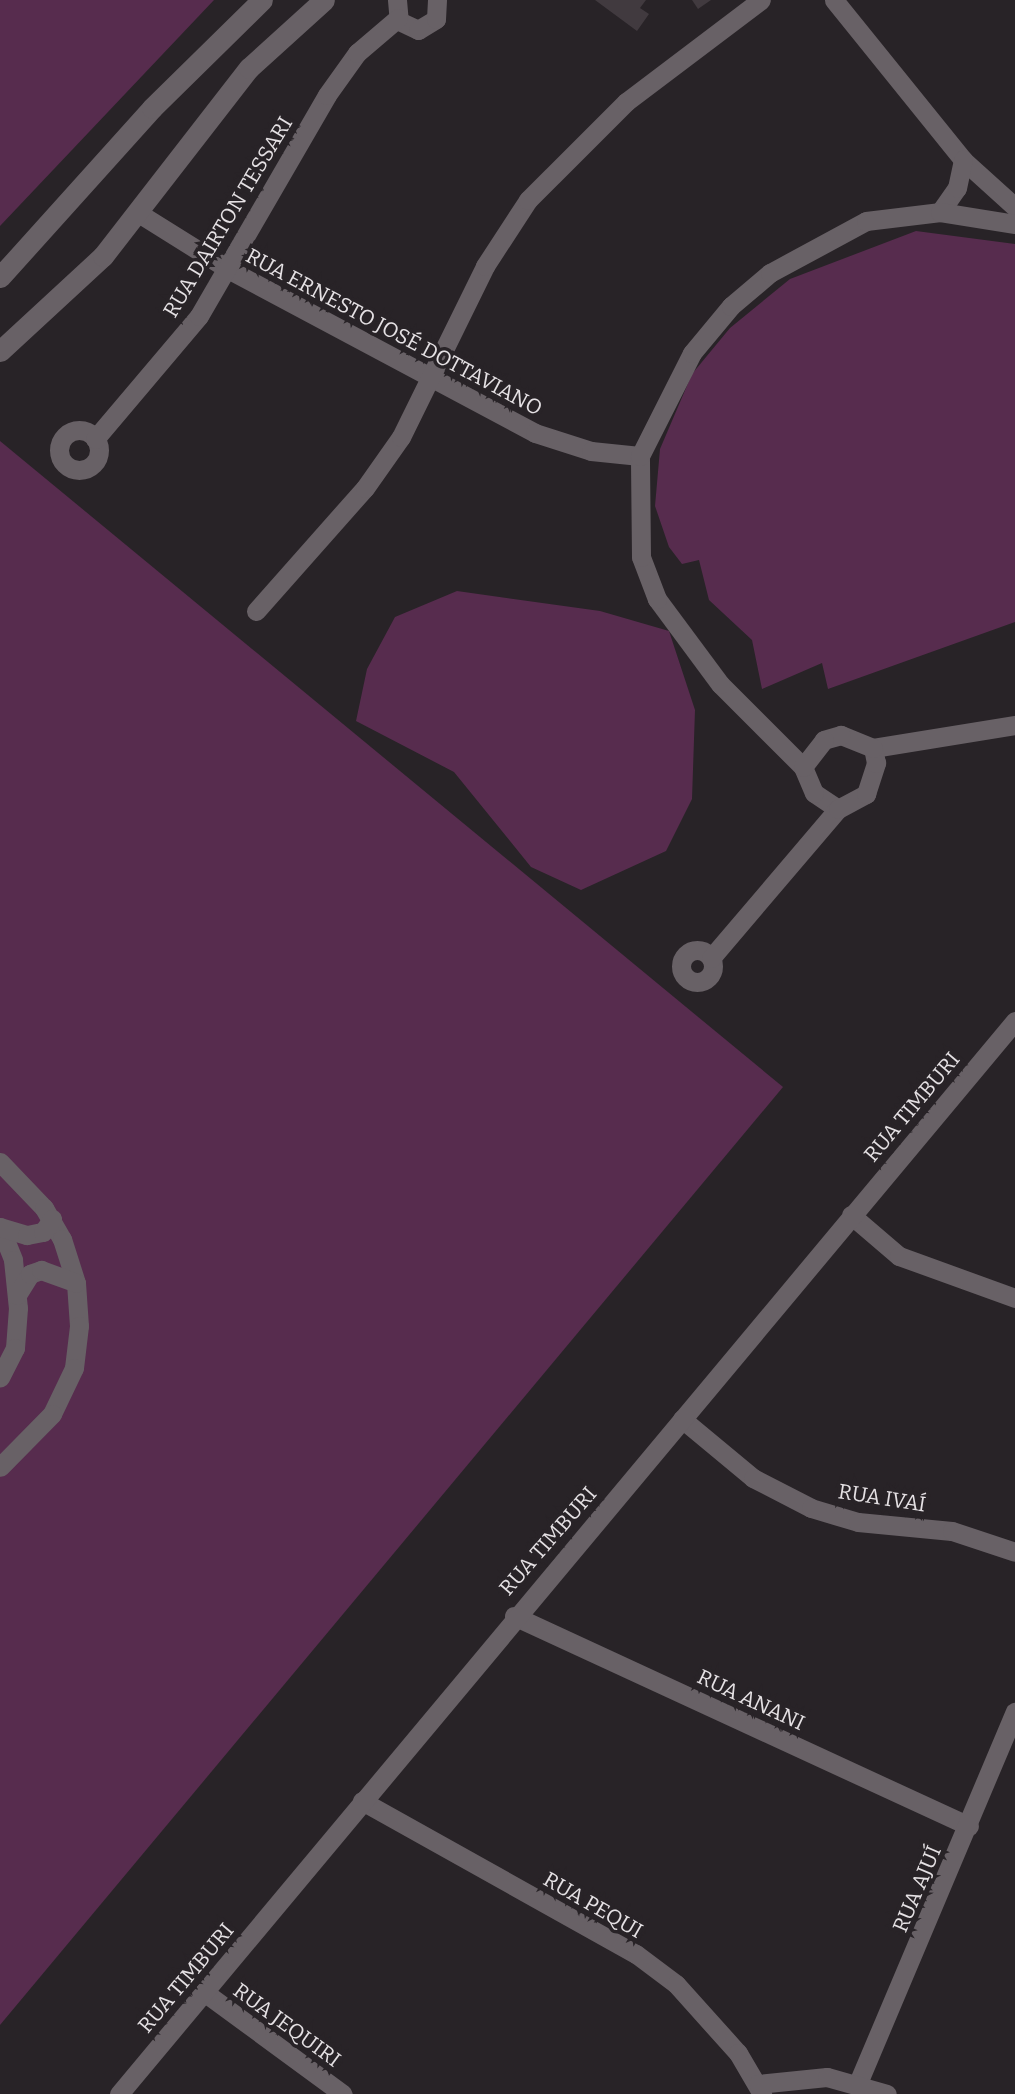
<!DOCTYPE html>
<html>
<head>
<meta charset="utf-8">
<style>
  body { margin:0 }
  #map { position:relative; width:1015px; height:2094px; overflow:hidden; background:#282327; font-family:Bitter,serif }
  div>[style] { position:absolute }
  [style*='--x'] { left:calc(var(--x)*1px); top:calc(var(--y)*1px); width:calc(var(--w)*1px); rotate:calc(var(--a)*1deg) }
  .green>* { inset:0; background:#572c4e }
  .building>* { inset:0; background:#413a3f }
  .street>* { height:19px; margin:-9.5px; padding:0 9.5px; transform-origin:9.5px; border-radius:9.5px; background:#686166 }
  .street>.ring { margin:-9.5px; padding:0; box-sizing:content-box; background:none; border:19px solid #686166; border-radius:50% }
  .secondary>* { height:21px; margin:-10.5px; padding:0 10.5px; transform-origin:10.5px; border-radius:10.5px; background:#686166 }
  span { translate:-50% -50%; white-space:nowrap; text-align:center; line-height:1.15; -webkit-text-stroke:7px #282327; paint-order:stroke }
  .street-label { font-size:21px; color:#e5e1e4 }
</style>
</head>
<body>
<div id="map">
  <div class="green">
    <div style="clip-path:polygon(0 0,214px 0,0 226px)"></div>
    <div style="clip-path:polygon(916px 231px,1015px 244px,1015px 622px,828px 689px,822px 663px,762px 689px,752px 640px,709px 600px,699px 560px,682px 564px,669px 547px,655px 506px,660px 449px,692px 374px,730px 328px,790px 279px)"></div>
    <div style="clip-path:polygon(0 441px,783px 1087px,0 2025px)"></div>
    <div style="clip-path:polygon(457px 591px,600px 611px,669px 631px,695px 710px,692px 799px,666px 851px,581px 890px,531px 867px,454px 772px,356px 721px,367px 669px,395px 617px)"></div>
  </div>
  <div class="building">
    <div style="clip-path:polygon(595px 0,646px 0,640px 8px,649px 14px,637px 31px)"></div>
    <div style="clip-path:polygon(692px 0,711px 0,698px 9px)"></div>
  </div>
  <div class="street">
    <div style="--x:397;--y:0;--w:21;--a:85"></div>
    <div style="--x:399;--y:21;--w:21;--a:25"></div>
    <div style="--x:418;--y:30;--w:21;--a:-31"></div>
    <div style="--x:436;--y:19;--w:19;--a:-87"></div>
    <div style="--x:834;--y:0;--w:206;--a:51.1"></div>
    <div style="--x:963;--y:160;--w:70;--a:42.1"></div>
    <div style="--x:940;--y:212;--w:29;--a:-55"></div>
    <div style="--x:957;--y:188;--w:29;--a:-78"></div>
    <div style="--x:140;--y:214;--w:104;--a:32"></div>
    <div style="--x:228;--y:269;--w:348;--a:28.1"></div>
    <div style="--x:535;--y:433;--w:59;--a:17.8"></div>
    <div style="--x:591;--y:451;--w:49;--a:5.8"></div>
    <div class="ring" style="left:59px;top:430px;width:21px;height:21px"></div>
    <div style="--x:95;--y:439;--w:161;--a:-49.8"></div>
    <div style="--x:199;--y:316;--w:255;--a:-59.9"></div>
    <div style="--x:327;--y:95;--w:52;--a:-54.5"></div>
    <div style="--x:357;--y:53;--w:54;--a:-40.5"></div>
    <div style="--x:256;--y:611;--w:164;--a:-48.5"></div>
    <div style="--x:365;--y:488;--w:62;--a:-54.8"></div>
    <div style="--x:401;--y:437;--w:191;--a:-63.8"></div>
    <div style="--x:485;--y:266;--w:79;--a:-56.9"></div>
    <div style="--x:528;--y:200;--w:139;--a:-45"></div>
    <div style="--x:626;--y:102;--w:169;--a:-37.1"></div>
    <div style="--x:873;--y:748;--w:144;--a:-9.2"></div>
    <div style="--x:838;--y:809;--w:29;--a:-146"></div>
    <div style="--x:814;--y:793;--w:28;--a:-113"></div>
    <div style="--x:803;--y:767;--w:117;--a:-135"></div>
    <div style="--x:720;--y:684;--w:106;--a:-126.5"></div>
    <div style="--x:657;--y:599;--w:45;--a:-110.9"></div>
    <div style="--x:641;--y:557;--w:101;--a:-90.6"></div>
    <div style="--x:640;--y:456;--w:115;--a:-63.2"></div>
    <div style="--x:692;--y:353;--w:61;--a:-50.3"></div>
    <div style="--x:731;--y:306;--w:51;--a:-40.2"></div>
    <div style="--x:770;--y:273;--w:109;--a:-28.4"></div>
    <div style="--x:866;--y:221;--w:75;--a:-6.9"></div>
    <div style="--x:940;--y:212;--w:76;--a:9.1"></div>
    <div class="ring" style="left:681px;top:950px;width:13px;height:13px"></div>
    <div style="--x:711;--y:958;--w:196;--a:-49.6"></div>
    <div style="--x:838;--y:809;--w:32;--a:-28"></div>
    <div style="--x:866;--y:794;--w:33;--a:-72"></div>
    <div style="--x:876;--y:763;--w:15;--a:-101"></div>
    <div style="--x:873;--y:748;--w:35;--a:-158"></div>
    <div style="--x:841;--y:735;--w:18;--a:164"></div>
    <div style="--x:824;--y:740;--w:34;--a:128"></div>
    <div style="--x:0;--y:1162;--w:64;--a:46.3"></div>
    <div style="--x:44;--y:1208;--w:36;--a:60"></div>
    <div style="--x:62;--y:1239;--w:46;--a:72.3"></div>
    <div style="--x:76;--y:1283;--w:43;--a:86"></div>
    <div style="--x:79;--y:1326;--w:42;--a:96.8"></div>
    <div style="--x:74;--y:1368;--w:51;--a:115.6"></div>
    <div style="--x:52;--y:1414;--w:74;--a:134.5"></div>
    <div style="--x:851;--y:1215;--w:63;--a:40.5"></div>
    <div style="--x:899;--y:1256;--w:123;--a:19.9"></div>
    <div style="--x:0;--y:1227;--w:35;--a:68"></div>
    <div style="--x:13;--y:1260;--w:48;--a:84.1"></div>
    <div style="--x:18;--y:1308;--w:40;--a:94.3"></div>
    <div style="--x:15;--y:1348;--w:33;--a:117"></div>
    <div style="--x:0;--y:1227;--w:28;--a:17"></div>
    <div style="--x:27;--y:1235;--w:16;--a:-11"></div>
    <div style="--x:43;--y:1232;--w:16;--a:-55"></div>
    <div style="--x:17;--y:1295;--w:25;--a:-58"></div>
    <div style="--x:30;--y:1274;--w:12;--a:-20"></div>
    <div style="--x:41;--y:1270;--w:37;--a:20"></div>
    <div style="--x:682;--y:1419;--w:92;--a:39.7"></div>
    <div style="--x:753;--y:1478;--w:65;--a:27.3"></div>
    <div style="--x:811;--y:1508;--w:49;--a:16.6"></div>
    <div style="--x:858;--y:1522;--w:94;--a:5.5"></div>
    <div style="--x:952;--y:1531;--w:66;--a:18.4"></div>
    <div style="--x:514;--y:1616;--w:501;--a:24.78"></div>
    <div style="--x:362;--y:1801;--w:314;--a:29.2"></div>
    <div style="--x:636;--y:1954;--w:50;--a:36.9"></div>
    <div style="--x:676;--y:1984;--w:93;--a:48.1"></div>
    <div style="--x:738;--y:2053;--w:48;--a:59.7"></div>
    <div style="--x:204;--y:1992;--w:172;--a:36.3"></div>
    <div style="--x:858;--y:2083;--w:403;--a:-67.1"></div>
    <div style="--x:758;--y:2084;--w:69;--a:-5.8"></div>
    <div style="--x:827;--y:2077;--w:62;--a:15.8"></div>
    <div style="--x:119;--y:2094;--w:1398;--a:-50.14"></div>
  </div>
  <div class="secondary">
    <div style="--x:0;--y:277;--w:227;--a:-48"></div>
    <div style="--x:152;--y:108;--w:154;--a:-44.5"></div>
    <div style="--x:0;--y:351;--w:140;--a:-42.7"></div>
    <div style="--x:103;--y:256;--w:238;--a:-52.2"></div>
    <div style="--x:249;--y:68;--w:101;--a:-42.2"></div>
  </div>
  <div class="street-label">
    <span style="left:228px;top:217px;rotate:-59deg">RUA DAIRTON TESSARI</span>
    <span style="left:394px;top:332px;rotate:28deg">RUA ERNESTO JOSÉ DOTTAVIANO</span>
    <span style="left:912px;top:1107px;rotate:-50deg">RUA TIMBURI</span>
    <span style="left:882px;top:1498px;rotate:9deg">RUA IVAÍ</span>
    <span style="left:548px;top:1541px;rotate:-49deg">RUA TIMBURI</span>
    <span style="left:751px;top:1700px;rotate:25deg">RUA ANANI</span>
    <span style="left:917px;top:1889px;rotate:-67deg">RUA AJUÍ</span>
    <span style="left:593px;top:1905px;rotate:30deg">RUA PEQUI</span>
    <span style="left:186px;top:1978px;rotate:-50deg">RUA TIMBURI</span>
    <span style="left:287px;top:2025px;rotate:36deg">RUA JEQUIRI</span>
  </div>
</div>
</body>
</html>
